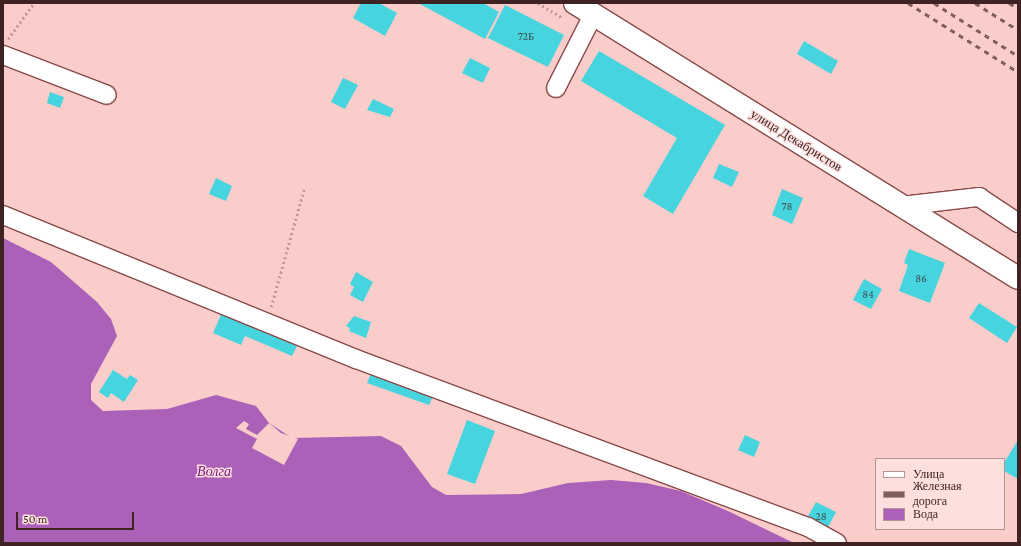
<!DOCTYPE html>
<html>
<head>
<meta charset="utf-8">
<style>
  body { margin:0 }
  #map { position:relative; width:1021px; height:546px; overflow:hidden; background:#facdcb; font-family:"Crimson Pro",serif }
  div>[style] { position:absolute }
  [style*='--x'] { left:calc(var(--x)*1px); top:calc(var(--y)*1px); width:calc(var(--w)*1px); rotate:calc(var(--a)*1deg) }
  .water>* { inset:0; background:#ab61b8 }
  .pier>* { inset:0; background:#facdcb }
  .building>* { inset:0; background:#46d4de }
  .path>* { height:2.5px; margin-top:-1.25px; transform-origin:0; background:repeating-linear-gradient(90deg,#c09997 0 2px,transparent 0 5px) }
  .roads { filter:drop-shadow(1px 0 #894a49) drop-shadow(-1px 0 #894a49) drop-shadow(0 1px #894a49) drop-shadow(0 -1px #894a49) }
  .minor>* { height:18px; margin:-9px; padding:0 9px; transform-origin:9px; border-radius:9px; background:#fff }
  .major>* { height:22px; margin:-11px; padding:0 11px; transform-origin:11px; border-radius:11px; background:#fff }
  .rail>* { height:3px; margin-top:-1.5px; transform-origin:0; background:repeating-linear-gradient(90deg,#805e5d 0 5px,transparent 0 10px) }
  span { translate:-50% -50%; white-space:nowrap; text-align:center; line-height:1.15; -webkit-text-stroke:3px #fddfdd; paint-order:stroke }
  .number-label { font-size:11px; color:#414f52 }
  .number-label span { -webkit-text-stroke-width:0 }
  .street-label { font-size:13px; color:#3f2323 }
  .water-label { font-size:14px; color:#761885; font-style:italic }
  .frame { position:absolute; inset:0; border:4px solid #3f2323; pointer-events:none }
  .legend { position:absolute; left:875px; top:458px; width:130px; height:72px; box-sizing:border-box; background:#fddfdd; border:1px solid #b19493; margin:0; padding:5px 7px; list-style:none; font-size:12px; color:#3f2323 }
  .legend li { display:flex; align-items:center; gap:8px; height:20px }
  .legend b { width:20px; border:1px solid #b19493 }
  .scale { position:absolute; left:16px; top:512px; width:118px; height:18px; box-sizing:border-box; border:2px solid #3f2323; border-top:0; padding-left:5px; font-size:12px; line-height:14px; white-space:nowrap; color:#3f2323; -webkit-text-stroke:3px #fddfdd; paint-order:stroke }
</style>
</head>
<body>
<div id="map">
  <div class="water">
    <div style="clip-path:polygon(3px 238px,51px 262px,97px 302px,111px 319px,117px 336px,91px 384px,91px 400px,103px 411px,167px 409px,216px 395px,256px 406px,269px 423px,292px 438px,381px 436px,401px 446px,432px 487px,446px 495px,521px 494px,568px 483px,611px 480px,646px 483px,681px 491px,728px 511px,794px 543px,3px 543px)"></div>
  </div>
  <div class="pier">
    <div style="clip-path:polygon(244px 421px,249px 424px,246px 429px,257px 435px,269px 423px,281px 433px,298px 439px,284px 465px,252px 448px,257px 439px,236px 428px)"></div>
  </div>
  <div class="building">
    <div style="clip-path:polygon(361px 3px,379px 3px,397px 13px,385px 36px,353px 18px)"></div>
    <div style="clip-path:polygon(418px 3px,483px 3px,499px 12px,485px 39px)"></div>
    <div style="clip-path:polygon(505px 5px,564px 35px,548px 67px,488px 38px)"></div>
    <div style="clip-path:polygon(804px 41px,838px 61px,831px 74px,797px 54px)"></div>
    <div style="clip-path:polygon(599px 51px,725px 125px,673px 214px,643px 196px,677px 138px,581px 81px)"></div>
    <div style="clip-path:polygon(470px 58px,490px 68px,483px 83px,462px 73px)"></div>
    <div style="clip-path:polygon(343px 78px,358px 85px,345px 109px,331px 102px)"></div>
    <div style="clip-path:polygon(50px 92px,64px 97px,60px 108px,47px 103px)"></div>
    <div style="clip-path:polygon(373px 99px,394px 109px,390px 117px,367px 110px)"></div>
    <div style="clip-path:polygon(719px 164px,739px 172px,732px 187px,713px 178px)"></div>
    <div style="clip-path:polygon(216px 178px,232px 186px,226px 201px,209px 194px)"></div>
    <div style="clip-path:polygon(782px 189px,803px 198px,792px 224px,772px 215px)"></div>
    <div style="clip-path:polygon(909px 249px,945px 263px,930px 303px,899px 291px,908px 265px,904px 263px)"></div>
    <div style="clip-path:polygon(356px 272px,373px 282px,363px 302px,350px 295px,354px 287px,350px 284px)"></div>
    <div style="clip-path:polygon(864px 279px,882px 289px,871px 309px,853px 300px)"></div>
    <div style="clip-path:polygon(979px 303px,1017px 327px,1007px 343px,969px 318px)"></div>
    <div style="clip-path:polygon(223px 310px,299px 342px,292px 356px,245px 336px,241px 345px,213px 333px)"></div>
    <div style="clip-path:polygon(354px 316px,371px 322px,366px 338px,349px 331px,350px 328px,346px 326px)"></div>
    <div style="clip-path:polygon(113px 370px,127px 379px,130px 375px,138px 380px,124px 402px,111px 393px,108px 398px,99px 392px)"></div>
    <div style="clip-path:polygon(371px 373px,433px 396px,429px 405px,367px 383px)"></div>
    <div style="clip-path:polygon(467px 420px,495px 431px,475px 484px,447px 474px)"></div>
    <div style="clip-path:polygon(745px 435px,760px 442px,754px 457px,738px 450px)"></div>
    <div style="clip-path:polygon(1018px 440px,1018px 479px,1004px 471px,1004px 463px)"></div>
    <div style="clip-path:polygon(816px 502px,836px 512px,826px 531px,806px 520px)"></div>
  </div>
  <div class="path">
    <div style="--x:538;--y:3;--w:29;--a:31"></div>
    <div style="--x:8;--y:39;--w:44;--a:-54.2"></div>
    <div style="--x:271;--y:307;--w:123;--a:-74.4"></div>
  </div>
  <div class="roads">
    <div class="minor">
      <div style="--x:3;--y:55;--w:111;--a:21"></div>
      <div style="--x:556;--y:88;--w:82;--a:-63.1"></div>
      <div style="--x:901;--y:206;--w:79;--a:-6.6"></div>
      <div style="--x:979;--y:197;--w:47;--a:33.7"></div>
      <div style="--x:3;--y:215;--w:381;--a:22.2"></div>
      <div style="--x:356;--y:359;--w:482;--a:20.4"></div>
      <div style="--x:808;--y:527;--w:33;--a:29"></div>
    </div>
    <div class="major">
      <div style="--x:575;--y:3;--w:521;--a:31.83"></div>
    </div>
  </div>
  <div class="rail">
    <div style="--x:908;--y:3;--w:130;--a:32.1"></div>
    <div style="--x:934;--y:3;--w:99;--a:32.2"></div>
    <div style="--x:975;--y:3;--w:51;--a:32.1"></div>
    <div style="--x:1009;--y:3;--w:10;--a:29"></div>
  </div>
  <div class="number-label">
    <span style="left:526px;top:36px">72Б</span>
    <span style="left:787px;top:206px">78</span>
    <span style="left:921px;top:278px">86</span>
    <span style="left:868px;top:294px">84</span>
    <span style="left:821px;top:516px">28</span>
  </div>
  <div class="street-label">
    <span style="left:796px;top:141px;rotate:32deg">улица Декабристов</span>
  </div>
  <div class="water-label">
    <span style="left:214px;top:471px">Волга</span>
  </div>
  <div class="frame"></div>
  <ul class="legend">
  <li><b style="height:5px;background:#fff"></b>Улица</li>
  <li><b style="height:5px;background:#805e5d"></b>Железная дорога</li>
  <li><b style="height:11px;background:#ab61b8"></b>Вода</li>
  </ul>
  <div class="scale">50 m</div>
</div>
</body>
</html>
